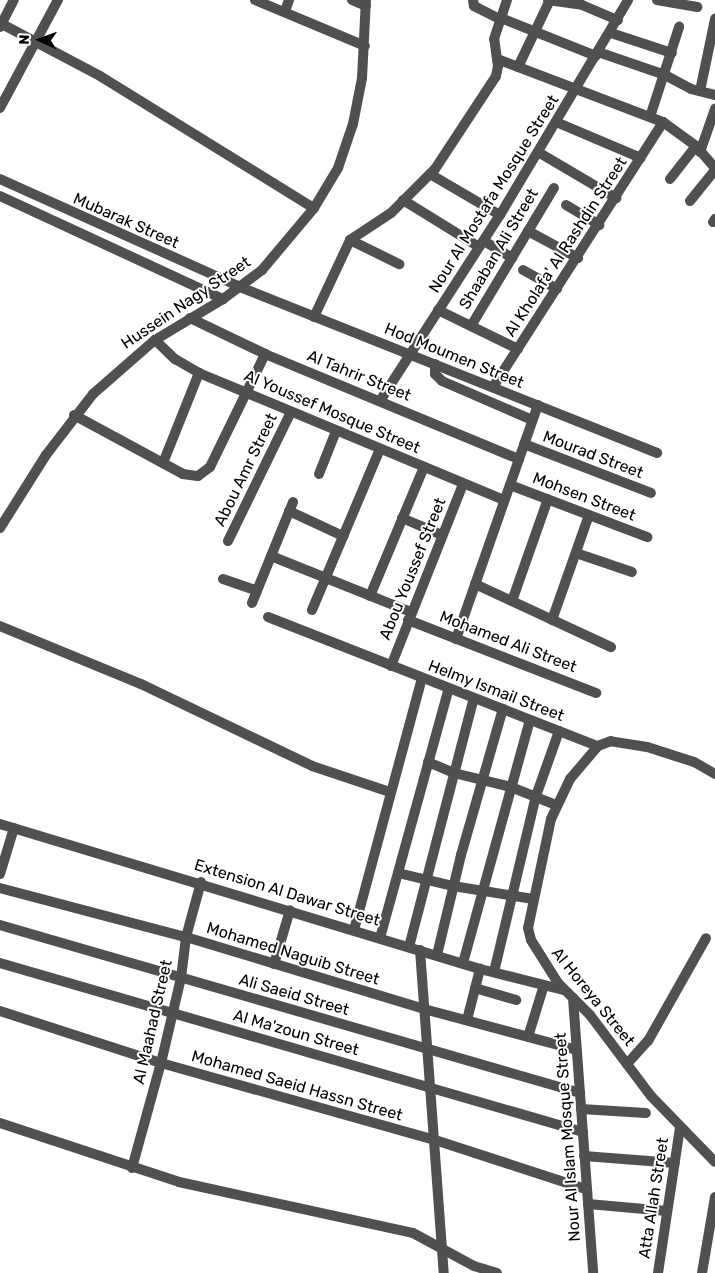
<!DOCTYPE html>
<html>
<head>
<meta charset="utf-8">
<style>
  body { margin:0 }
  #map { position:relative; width:715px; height:1273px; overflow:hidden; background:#fff; font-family:Rubik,sans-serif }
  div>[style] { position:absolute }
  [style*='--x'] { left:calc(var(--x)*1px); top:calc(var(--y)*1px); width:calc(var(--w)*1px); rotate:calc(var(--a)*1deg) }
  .minor>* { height:10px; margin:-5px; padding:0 5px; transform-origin:5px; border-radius:5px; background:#505050 }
  .tertiary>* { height:10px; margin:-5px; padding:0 5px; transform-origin:5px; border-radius:5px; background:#505050 }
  span { translate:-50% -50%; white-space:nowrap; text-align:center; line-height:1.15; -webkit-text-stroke:4px #fff; paint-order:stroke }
  .street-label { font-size:16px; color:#000 }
  .north { position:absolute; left:15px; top:15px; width:50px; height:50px; -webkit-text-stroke:4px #fff; paint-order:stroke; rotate:272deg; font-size:14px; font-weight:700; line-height:20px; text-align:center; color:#000 }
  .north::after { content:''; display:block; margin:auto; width:18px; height:22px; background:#000; clip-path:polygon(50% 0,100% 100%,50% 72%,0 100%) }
</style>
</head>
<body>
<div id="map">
  <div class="minor">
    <div style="--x:255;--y:0;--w:119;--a:22.7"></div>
    <div style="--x:352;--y:0;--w:15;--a:23"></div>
    <div style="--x:473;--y:0;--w:6;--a:81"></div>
    <div style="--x:474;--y:6;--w:29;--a:27"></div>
    <div style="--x:548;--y:0;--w:34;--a:8"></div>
    <div style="--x:582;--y:5;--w:39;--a:23"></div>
    <div style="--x:657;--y:0;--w:41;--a:9.9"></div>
    <div style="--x:285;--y:11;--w:12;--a:-70"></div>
    <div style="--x:501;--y:18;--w:102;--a:21.8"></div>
    <div style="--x:0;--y:23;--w:113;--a:27.9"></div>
    <div style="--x:100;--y:76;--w:251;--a:31.7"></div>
    <div style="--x:0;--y:27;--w:30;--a:-63"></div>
    <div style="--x:611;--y:33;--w:64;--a:18.2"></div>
    <div style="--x:598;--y:52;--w:71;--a:18.9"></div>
    <div style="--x:665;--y:75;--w:30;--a:28"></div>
    <div style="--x:691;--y:89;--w:25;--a:14"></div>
    <div style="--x:497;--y:59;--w:178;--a:20.8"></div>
    <div style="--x:663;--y:122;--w:41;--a:36"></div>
    <div style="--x:696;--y:146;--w:29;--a:49"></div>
    <div style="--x:518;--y:67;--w:74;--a:-64.5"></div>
    <div style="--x:700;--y:91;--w:74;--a:-78.2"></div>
    <div style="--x:0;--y:108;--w:123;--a:-61.8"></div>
    <div style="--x:650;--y:117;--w:95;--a:-72.1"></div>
    <div style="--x:556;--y:122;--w:92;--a:23"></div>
    <div style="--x:538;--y:152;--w:91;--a:30.5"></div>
    <div style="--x:700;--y:152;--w:46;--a:-70.8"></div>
    <div style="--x:430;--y:174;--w:81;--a:30.4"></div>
    <div style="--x:0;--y:179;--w:263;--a:24.2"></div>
    <div style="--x:240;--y:287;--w:449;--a:21.7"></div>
    <div style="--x:670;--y:179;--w:42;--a:-51.8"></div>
    <div style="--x:0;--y:196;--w:246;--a:24.8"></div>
    <div style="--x:403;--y:200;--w:89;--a:31.7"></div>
    <div style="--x:690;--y:201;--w:40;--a:-51"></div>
    <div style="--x:566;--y:205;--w:39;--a:31"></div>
    <div style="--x:713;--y:222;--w:4;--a:-56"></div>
    <div style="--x:528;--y:231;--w:57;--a:28.4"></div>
    <div style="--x:350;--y:240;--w:55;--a:26.1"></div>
    <div style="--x:484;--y:241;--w:33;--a:31"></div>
    <div style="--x:523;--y:270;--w:39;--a:29"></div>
    <div style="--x:438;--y:310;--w:89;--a:26"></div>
    <div style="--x:314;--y:317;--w:85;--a:-64.9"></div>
    <div style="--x:350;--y:240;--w:49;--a:-33.4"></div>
    <div style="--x:391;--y:213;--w:62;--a:-45"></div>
    <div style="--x:435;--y:169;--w:111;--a:-56.7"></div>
    <div style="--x:496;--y:76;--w:10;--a:-79"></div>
    <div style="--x:498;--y:66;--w:27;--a:-98"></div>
    <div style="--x:494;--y:39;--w:41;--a:-71.6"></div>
    <div style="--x:190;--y:318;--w:83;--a:25.6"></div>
    <div style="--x:265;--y:354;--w:275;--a:22.5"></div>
    <div style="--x:471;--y:326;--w:161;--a:-59"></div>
    <div style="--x:155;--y:340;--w:28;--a:44"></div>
    <div style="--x:175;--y:359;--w:28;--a:30"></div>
    <div style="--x:199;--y:373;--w:330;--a:22.6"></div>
    <div style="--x:435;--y:364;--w:10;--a:90"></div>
    <div style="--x:435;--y:374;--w:10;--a:45"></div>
    <div style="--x:442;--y:381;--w:98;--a:23.4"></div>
    <div style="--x:493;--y:387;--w:315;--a:-57.3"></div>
    <div style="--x:380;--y:401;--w:221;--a:-57.2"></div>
    <div style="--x:500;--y:215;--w:250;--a:-59.2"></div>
    <div style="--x:74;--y:415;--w:124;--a:28.4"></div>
    <div style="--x:183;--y:474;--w:15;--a:8"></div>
    <div style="--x:198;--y:476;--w:15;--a:-37"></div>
    <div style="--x:210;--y:467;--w:126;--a:-64"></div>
    <div style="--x:524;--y:444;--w:136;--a:21.1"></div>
    <div style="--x:163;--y:463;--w:97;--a:-68.2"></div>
    <div style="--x:319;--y:474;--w:46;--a:-68.4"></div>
    <div style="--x:510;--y:485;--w:147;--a:20.8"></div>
    <div style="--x:289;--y:511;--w:60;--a:24.8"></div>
    <div style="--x:402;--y:518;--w:43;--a:23"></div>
    <div style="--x:228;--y:541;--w:144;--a:-64"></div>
    <div style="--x:576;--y:553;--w:59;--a:18.7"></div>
    <div style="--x:271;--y:556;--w:151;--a:21.8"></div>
    <div style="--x:223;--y:579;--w:36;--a:19"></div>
    <div style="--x:475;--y:584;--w:150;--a:24.9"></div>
    <div style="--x:370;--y:596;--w:140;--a:-67.3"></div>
    <div style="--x:512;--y:601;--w:108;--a:-70.6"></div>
    <div style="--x:252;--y:603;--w:109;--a:-67.9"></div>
    <div style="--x:312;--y:610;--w:175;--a:-67.1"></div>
    <div style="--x:268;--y:617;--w:354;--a:21.4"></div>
    <div style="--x:408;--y:620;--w:202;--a:21.2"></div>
    <div style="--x:552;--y:620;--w:111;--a:-70.6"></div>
    <div style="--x:0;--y:626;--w:152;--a:22.4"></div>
    <div style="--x:141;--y:684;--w:190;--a:25.6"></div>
    <div style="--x:312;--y:766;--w:82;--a:18.4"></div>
    <div style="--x:456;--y:639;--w:248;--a:-70.7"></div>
    <div style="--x:391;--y:666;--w:196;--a:-68.4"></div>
    <div style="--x:428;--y:762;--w:28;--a:23"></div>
    <div style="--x:454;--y:773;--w:59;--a:13.8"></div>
    <div style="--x:511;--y:787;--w:48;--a:21.8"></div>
    <div style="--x:715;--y:774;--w:24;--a:-150"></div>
    <div style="--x:694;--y:762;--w:49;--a:-162.3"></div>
    <div style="--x:647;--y:747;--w:36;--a:-171"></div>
    <div style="--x:611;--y:741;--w:14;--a:159"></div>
    <div style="--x:598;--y:746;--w:43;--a:130.3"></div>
    <div style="--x:570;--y:779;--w:44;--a:115.4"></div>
    <div style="--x:551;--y:819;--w:111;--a:101.9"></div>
    <div style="--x:528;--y:928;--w:12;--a:76"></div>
    <div style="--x:531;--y:940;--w:51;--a:57.9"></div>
    <div style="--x:558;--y:983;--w:45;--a:45"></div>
    <div style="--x:590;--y:1015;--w:101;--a:53"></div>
    <div style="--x:651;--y:1096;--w:92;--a:45.9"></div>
    <div style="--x:0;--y:824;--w:501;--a:16.81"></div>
    <div style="--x:480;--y:969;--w:87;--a:14"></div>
    <div style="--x:398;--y:873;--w:57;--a:13.3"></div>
    <div style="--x:453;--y:886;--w:81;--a:9.2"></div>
    <div style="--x:0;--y:874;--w:48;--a:-73.1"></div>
    <div style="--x:0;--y:888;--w:192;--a:14.8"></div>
    <div style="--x:186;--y:937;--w:249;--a:16.8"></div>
    <div style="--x:424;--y:1009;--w:158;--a:15"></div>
    <div style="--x:0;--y:925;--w:604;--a:16.15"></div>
    <div style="--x:354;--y:930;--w:261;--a:-74.9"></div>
    <div style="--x:380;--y:938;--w:259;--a:-74.6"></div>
    <div style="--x:409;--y:947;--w:257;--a:-75.4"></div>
    <div style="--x:420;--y:950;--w:324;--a:85.8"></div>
    <div style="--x:437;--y:955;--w:103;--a:-76.5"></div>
    <div style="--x:461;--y:855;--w:152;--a:-74"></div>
    <div style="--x:0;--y:963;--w:607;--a:16.17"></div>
    <div style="--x:463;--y:963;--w:252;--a:-74.6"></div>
    <div style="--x:274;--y:964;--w:56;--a:-73.5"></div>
    <div style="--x:494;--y:972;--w:181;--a:-76.6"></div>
    <div style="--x:536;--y:796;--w:69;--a:-70.5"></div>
    <div style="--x:475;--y:988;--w:43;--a:16.3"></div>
    <div style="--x:573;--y:998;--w:276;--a:85.8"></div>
    <div style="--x:0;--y:1011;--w:169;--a:17.9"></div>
    <div style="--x:161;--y:1063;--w:285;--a:15.7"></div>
    <div style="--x:435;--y:1140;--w:159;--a:18"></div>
    <div style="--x:467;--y:1020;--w:53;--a:-75.7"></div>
    <div style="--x:528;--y:1037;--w:54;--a:-72.9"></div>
    <div style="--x:627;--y:1064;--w:31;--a:-48"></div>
    <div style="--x:648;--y:1041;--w:118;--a:-60.6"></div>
    <div style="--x:581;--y:1109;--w:65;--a:3.5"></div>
    <div style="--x:0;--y:1123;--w:188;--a:18.2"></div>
    <div style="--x:179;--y:1182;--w:239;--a:12.3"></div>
    <div style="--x:413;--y:1233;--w:69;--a:28.4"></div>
    <div style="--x:474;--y:1266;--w:24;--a:17"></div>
    <div style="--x:584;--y:1156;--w:91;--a:4.4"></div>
    <div style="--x:132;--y:1168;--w:109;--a:-74.6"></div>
    <div style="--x:161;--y:1063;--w:87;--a:-76.8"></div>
    <div style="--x:181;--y:978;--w:41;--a:-83"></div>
    <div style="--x:186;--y:937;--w:57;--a:-74.7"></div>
    <div style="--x:588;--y:1204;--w:79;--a:5.1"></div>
    <div style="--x:658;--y:1273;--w:147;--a:-81.4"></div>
    <div style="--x:702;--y:1273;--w:77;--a:-80.3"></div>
  </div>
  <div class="tertiary">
    <div style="--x:0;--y:528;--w:86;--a:-57.8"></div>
    <div style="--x:46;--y:455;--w:77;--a:-52.4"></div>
    <div style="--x:93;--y:394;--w:82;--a:-41.1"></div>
    <div style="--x:155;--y:340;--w:79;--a:-31.1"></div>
    <div style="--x:223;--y:299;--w:49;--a:-36.6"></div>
    <div style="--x:262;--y:270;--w:81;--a:-50"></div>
    <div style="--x:314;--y:208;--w:47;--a:-59"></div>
    <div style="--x:338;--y:168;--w:46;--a:-71.2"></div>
    <div style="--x:353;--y:124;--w:47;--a:-78.9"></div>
    <div style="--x:362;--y:78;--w:78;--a:-87.1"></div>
  </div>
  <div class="street-label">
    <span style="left:494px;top:194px;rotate:-58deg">Nour Al Mostafa Mosque Street</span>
    <span style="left:126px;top:221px;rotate:24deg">Mubarak Street</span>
    <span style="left:566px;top:247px;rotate:-57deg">Al Kholafa' Al Rashdin Street</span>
    <span style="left:499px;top:249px;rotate:-59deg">Shaaban Ali Street</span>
    <span style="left:186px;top:303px;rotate:-34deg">Hussein Nagy Street</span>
    <span style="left:454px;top:356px;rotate:22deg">Hod Moumen Street</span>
    <span style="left:359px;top:376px;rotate:22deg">Al Tahrir Street</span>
    <span style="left:332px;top:412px;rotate:23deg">Al Youssef Mosque Street</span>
    <span style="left:593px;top:455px;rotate:21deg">Mourad Street</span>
    <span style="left:246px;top:470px;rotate:-64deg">Abou Amr Street</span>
    <span style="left:584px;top:497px;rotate:21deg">Mohsen Street</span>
    <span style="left:413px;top:569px;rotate:-68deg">Abou Youssef Street</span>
    <span style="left:508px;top:642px;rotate:21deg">Mohamed Ali Street</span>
    <span style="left:496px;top:691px;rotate:21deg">Helmy Ismail Street</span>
    <span style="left:287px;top:893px;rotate:17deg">Extension Al Dawar Street</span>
    <span style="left:293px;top:954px;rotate:17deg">Mohamed Naguib Street</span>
    <span style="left:294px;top:995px;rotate:16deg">Ali Saeid Street</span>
    <span style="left:593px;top:997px;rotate:51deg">Al Horeya Street</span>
    <span style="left:153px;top:1022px;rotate:-77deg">Al Maahad Street</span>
    <span style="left:296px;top:1033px;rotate:16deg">Al Ma'zoun Street</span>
    <span style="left:297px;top:1086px;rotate:16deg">Mohamed Saeid Hassn Street</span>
    <span style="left:568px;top:1137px;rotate:-94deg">Nour Al Islam Mosque Street</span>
    <span style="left:654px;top:1198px;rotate:-81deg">Atta Allah Street</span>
  </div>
  <div class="north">N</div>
</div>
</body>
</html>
